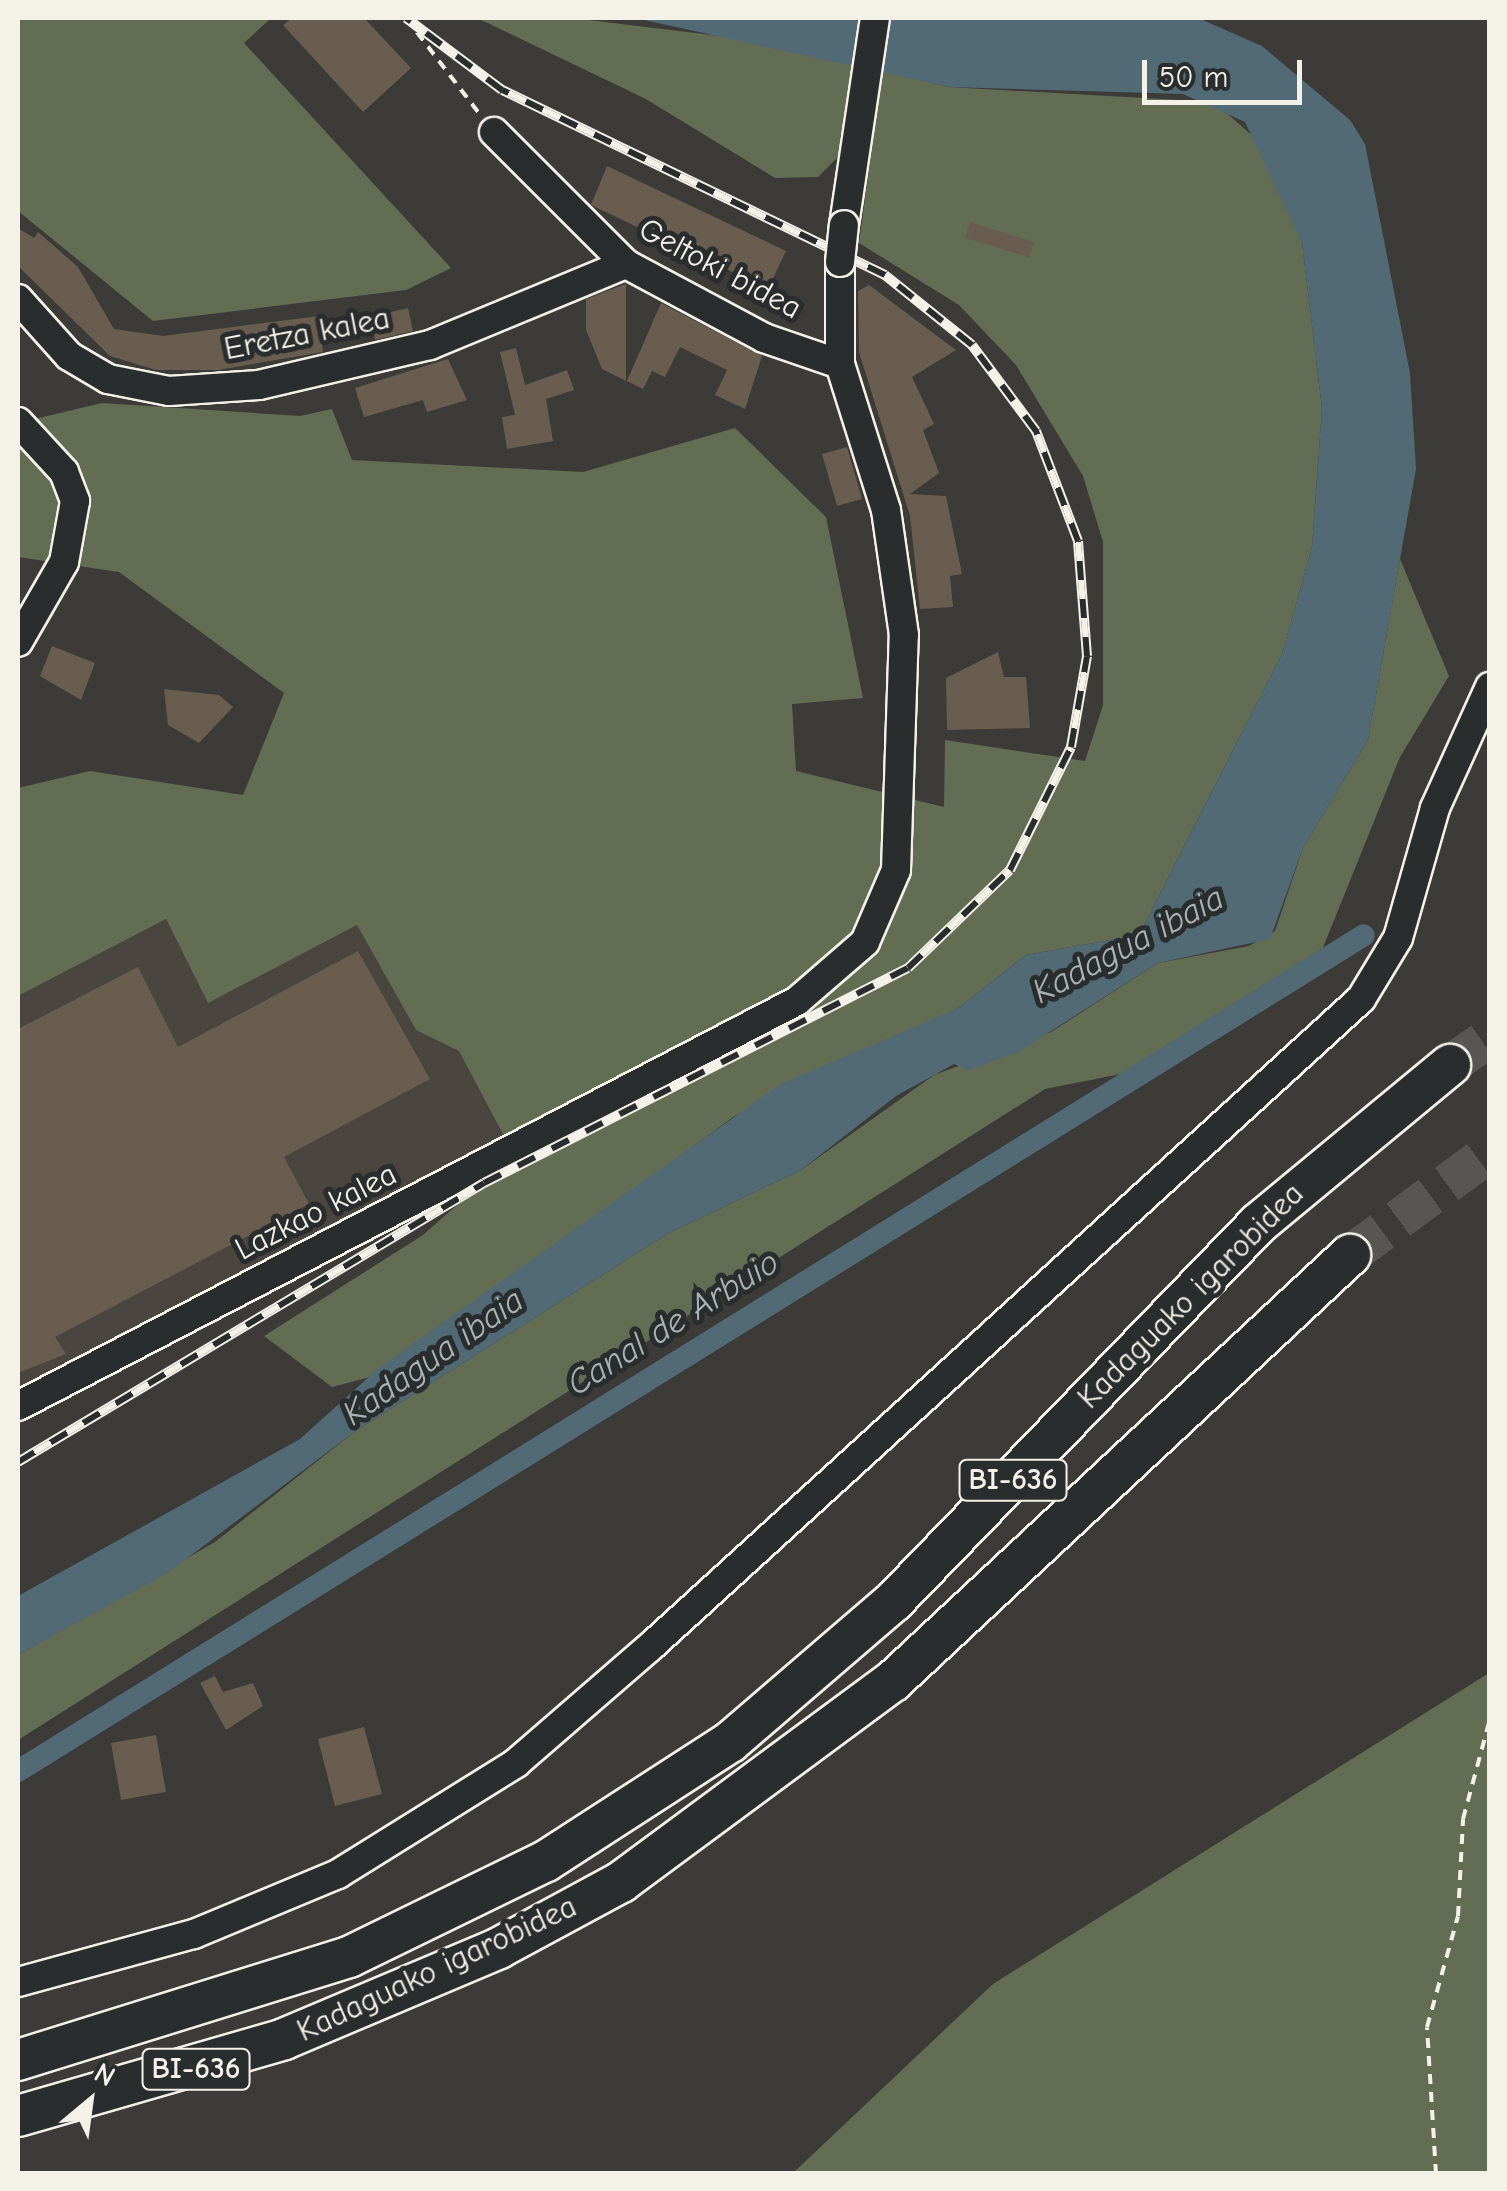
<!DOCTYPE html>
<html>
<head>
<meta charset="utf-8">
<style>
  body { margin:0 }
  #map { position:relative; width:1507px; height:2191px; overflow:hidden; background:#3d3b38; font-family:"Comic Neue",sans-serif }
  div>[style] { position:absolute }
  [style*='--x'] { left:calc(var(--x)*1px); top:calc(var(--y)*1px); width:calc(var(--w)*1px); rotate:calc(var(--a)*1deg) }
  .built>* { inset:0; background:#4a453f }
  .green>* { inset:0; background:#626d54 }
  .water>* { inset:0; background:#526976 }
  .canal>* { height:22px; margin:-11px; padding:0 11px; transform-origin:11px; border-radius:11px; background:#526976 }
  .building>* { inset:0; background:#695d4f }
  .highway-tunnel>* { height:40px; margin-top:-20px; transform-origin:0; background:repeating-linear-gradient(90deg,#585652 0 40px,transparent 0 60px) }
  .path>* { height:4px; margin-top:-2px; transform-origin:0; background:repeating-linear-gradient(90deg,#f4f1e8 0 10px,transparent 0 18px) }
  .roads { filter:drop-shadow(2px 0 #f4f1e8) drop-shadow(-2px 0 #f4f1e8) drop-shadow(0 2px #f4f1e8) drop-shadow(0 -2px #f4f1e8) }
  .minor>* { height:28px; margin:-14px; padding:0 14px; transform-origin:14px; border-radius:14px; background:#2a2d2e }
  .highway>* { height:40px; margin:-20px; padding:0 20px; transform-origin:20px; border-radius:20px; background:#2a2d2e }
  .rail>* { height:10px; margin-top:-5px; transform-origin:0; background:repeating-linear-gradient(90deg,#2a2d2e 0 19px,#f4f1e8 0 38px); box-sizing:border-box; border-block:2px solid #f4f1e8 }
  .bridges { filter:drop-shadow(2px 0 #f4f1e8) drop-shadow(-2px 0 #f4f1e8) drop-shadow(0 2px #f4f1e8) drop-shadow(0 -2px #f4f1e8) }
  .minor-bridge>* { height:28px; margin:-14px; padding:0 14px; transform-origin:14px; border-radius:14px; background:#2a2d2e }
  span { translate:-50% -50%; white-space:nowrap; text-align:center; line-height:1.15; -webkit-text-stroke:10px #2a2d2e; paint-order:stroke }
  .shield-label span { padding:2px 8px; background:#2a2d2e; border:2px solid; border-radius:8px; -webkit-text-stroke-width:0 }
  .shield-label { font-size:30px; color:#f4f1e8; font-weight:700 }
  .street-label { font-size:32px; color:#f4f1e8 }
  .water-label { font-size:35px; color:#abb4b5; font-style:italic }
  .frame { position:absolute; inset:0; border:20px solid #f4f1e8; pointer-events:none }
  .north { position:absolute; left:40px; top:2051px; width:100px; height:100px; -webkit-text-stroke:8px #2a2d2e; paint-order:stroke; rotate:29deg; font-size:28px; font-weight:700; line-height:40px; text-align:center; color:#f4f1e8 }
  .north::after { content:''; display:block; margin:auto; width:35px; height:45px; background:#f4f1e8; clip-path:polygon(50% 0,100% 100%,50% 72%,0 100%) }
  .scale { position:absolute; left:1142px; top:60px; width:160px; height:45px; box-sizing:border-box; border:5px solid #f4f1e8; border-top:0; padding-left:12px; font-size:30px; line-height:35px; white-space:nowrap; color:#f4f1e8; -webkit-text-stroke:8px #2a2d2e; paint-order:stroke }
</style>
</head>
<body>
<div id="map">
  <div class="built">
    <div style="clip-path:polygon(166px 919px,209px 1002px,357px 925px,416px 1030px,459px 1050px,514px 1156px,18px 1420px,18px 996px)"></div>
  </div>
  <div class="green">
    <div style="clip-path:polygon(18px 18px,271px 18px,244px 43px,451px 268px,406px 290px,153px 321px,18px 211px)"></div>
    <div style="clip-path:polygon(477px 18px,572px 18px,753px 40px,949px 87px,1214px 102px,1263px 145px,1302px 243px,1322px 408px,1312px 547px,1282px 654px,1139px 935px,1026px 955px,957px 1009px,733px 1117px,459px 1319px,367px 1378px,332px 1387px,264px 1336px,423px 1235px,514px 1155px,459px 1051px,416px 1030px,357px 925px,208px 1003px,166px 919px,18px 996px,18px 788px,90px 771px,243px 795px,284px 693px,119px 572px,18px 557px,18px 423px,102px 403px,300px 416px,332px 409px,352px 460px,583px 472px,735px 428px,826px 517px,863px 698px,792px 704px,796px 771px,944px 807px,945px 740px,1085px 761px,1103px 705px,1103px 542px,1083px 476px,1016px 365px,959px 305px,859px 243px,872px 147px,840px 135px,840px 155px,818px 177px,775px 178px,646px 99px)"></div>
    <div style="clip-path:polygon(1400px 559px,1449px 676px,1400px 757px,1322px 950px,1126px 1073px,1045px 1089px,18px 1740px,18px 1655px,215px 1542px,354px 1432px,669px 1233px,801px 1170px,934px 1075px,1051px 1032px,1158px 963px,1249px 946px,1275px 931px,1303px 848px,1368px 740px)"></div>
    <div style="clip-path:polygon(1489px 1673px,1489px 2173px,793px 2173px,993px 1984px)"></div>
  </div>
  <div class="water">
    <div style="clip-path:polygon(635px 18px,1198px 18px,1262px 46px,1350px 120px,1365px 144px,1410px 373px,1416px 469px,1368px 740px,1303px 848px,1270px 939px,1158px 963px,1018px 1052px,968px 1070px,954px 1064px,896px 1096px,801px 1170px,669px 1233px,354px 1432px,169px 1572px,18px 1655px,18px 1596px,300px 1439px,380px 1367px,781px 1084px,957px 1009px,1026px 955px,1139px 935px,1282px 654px,1312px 547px,1322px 408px,1302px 243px,1245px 122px,1183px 94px,949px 87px)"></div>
  </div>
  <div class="canal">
    <div style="--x:18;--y:1771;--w:1584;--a:-31.84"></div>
  </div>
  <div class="building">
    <div style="clip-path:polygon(292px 18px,364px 18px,411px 68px,363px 112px,283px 25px)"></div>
    <div style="clip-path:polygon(607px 166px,786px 251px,768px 289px,591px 205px)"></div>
    <div style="clip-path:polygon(970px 222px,1034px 242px,1029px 257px,965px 238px)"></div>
    <div style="clip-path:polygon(18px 228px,34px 238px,38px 232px,78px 267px,114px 329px,163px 336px,319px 316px,323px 352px,218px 370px,156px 370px,110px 356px,18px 266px)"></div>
    <div style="clip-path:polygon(626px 284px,626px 381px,602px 369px,586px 330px,586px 299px)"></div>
    <div style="clip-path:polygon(869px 285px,956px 350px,912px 377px,934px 424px,923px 430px,939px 473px,910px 494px,946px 496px,962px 574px,950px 576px,953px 607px,920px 609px,910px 516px,859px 352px,858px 291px)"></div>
    <div style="clip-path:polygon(661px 303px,762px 356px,745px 409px,715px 395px,727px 370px,680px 347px,665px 377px,652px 371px,643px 389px,627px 381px)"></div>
    <div style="clip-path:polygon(408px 308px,413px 331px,375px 340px,370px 317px)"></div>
    <div style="clip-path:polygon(516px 348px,525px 385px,567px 370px,574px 390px,546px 399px,553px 441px,507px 449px,502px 417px,515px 415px,500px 352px)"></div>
    <div style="clip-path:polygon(448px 359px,467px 400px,427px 412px,423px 400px,364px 417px,355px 388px)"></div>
    <div style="clip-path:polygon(847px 447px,862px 499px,837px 506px,822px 454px)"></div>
    <div style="clip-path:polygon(52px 646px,95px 663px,81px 700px,40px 676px)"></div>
    <div style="clip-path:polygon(998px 652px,1004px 677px,1026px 677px,1030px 728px,947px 730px,946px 678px)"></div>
    <div style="clip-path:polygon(164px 689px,219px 695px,233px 707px,199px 743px,168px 725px)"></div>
    <div style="clip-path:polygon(358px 951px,430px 1079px,284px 1157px,309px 1204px,55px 1337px,66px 1354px,18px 1373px,18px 1029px,138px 967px,178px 1047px)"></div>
    <div style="clip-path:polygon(215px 1676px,223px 1692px,253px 1683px,263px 1706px,226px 1730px,200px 1683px)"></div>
    <div style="clip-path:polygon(364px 1727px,382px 1794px,335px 1806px,318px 1739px)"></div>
    <div style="clip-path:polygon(156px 1735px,166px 1792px,121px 1800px,111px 1743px)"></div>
  </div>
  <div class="highway-tunnel">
    <div style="--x:1450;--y:1065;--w:49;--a:-35"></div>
    <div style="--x:1350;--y:1255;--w:174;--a:-36.3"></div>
  </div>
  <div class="path">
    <div style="--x:406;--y:18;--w:120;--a:52.5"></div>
    <div style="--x:1436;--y:2174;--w:147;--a:-93.5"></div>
    <div style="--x:1427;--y:2027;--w:115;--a:-74.4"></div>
    <div style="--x:1458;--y:1916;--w:97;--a:-87"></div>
    <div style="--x:1463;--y:1819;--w:104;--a:-74.9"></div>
  </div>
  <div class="roads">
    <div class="minor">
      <div style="--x:494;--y:132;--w:187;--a:45"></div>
      <div style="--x:626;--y:264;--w:157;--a:28.2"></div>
      <div style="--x:764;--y:338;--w:80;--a:18.9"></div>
      <div style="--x:844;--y:225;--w:209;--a:-81.5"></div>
      <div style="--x:18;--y:299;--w:76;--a:48.2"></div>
      <div style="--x:69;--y:356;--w:45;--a:30.5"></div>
      <div style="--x:108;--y:379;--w:62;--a:11.1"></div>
      <div style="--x:169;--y:391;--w:90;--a:-3.8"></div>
      <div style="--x:259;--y:385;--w:176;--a:-13.2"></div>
      <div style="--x:430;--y:345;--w:212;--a:-22.5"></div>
      <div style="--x:18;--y:422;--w:68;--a:47.4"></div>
      <div style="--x:64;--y:472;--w:31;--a:69"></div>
      <div style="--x:75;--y:501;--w:62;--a:100.2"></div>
      <div style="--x:64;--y:562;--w:92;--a:119.9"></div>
      <div style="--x:18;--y:1406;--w:878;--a:-27.47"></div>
      <div style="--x:797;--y:1001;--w:90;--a:-40.9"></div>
      <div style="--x:865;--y:942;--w:78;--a:-66.7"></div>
      <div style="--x:896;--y:870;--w:235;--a:-88.1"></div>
      <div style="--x:904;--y:635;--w:126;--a:-98.2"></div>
      <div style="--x:886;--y:510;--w:153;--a:-107.5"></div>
      <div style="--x:840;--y:364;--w:102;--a:-90"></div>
      <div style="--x:18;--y:1982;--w:182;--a:-15.3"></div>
      <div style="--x:194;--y:1934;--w:156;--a:-22.6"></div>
      <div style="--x:338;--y:1874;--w:210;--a:-31.9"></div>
      <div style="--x:516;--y:1763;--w:177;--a:-40.9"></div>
      <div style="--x:650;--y:1647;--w:962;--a:-42.35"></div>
      <div style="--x:1361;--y:999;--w:71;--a:-58.8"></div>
      <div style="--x:1398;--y:938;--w:135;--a:-74.1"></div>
      <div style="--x:1435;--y:808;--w:133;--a:-65.6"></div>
    </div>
    <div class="highway">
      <div style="--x:18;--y:2060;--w:347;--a:-17.3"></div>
      <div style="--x:349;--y:1957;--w:219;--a:-26"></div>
      <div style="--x:546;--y:1861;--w:219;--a:-32.9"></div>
      <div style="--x:730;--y:1742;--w:216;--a:-40.7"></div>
      <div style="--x:894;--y:1601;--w:525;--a:-46"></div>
      <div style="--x:1259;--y:1223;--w:248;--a:-39.6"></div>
      <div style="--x:18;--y:2116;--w:277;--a:-16.1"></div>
      <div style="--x:284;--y:2039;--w:233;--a:-22.9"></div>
      <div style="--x:499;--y:1948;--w:139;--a:-28.4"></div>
      <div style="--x:621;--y:1882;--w:338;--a:-36.5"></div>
      <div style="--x:893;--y:1681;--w:625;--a:-42.99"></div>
    </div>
  </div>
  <div class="rail">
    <div style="--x:18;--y:1462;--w:543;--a:-30.91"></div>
    <div style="--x:484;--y:1183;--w:475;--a:-26.9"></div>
    <div style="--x:908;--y:968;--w:141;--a:-43.9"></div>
    <div style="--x:1010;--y:870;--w:137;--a:-63.6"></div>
    <div style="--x:1071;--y:747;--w:92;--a:-80"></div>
    <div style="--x:1087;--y:656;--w:115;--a:-94.5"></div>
    <div style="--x:1078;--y:541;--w:118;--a:-110.9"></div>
    <div style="--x:1036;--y:431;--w:107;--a:-126.7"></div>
    <div style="--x:972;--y:345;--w:112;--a:-141.2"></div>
    <div style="--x:885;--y:275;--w:425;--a:-154.2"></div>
    <div style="--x:502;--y:90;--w:120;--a:-143.1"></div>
  </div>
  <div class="bridges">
    <div class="minor-bridge">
      <div style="--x:840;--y:262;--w:37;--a:-84"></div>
    </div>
  </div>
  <div class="shield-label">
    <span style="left:1013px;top:1480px">BI-636</span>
    <span style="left:196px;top:2069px">BI-636</span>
  </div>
  <div class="street-label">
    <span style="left:720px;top:269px;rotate:28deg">Geltoki bidea</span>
    <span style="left:307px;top:334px;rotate:-11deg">Eretza kalea</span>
    <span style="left:316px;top:1212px;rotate:-27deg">Lazkao kalea</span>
    <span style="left:1191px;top:1296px;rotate:-45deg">Kadaguako igarobidea</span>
    <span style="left:437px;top:1969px;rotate:-25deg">Kadaguako igarobidea</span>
  </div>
  <div class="water-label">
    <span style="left:1128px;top:945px;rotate:-28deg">Kadagua ibaia</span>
    <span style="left:673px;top:1323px;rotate:-32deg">Canal de Arbuio</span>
    <span style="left:433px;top:1357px;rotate:-35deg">Kadagua ibaia</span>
  </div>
  <div class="frame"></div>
  <div class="north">N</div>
  <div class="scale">50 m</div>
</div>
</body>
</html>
